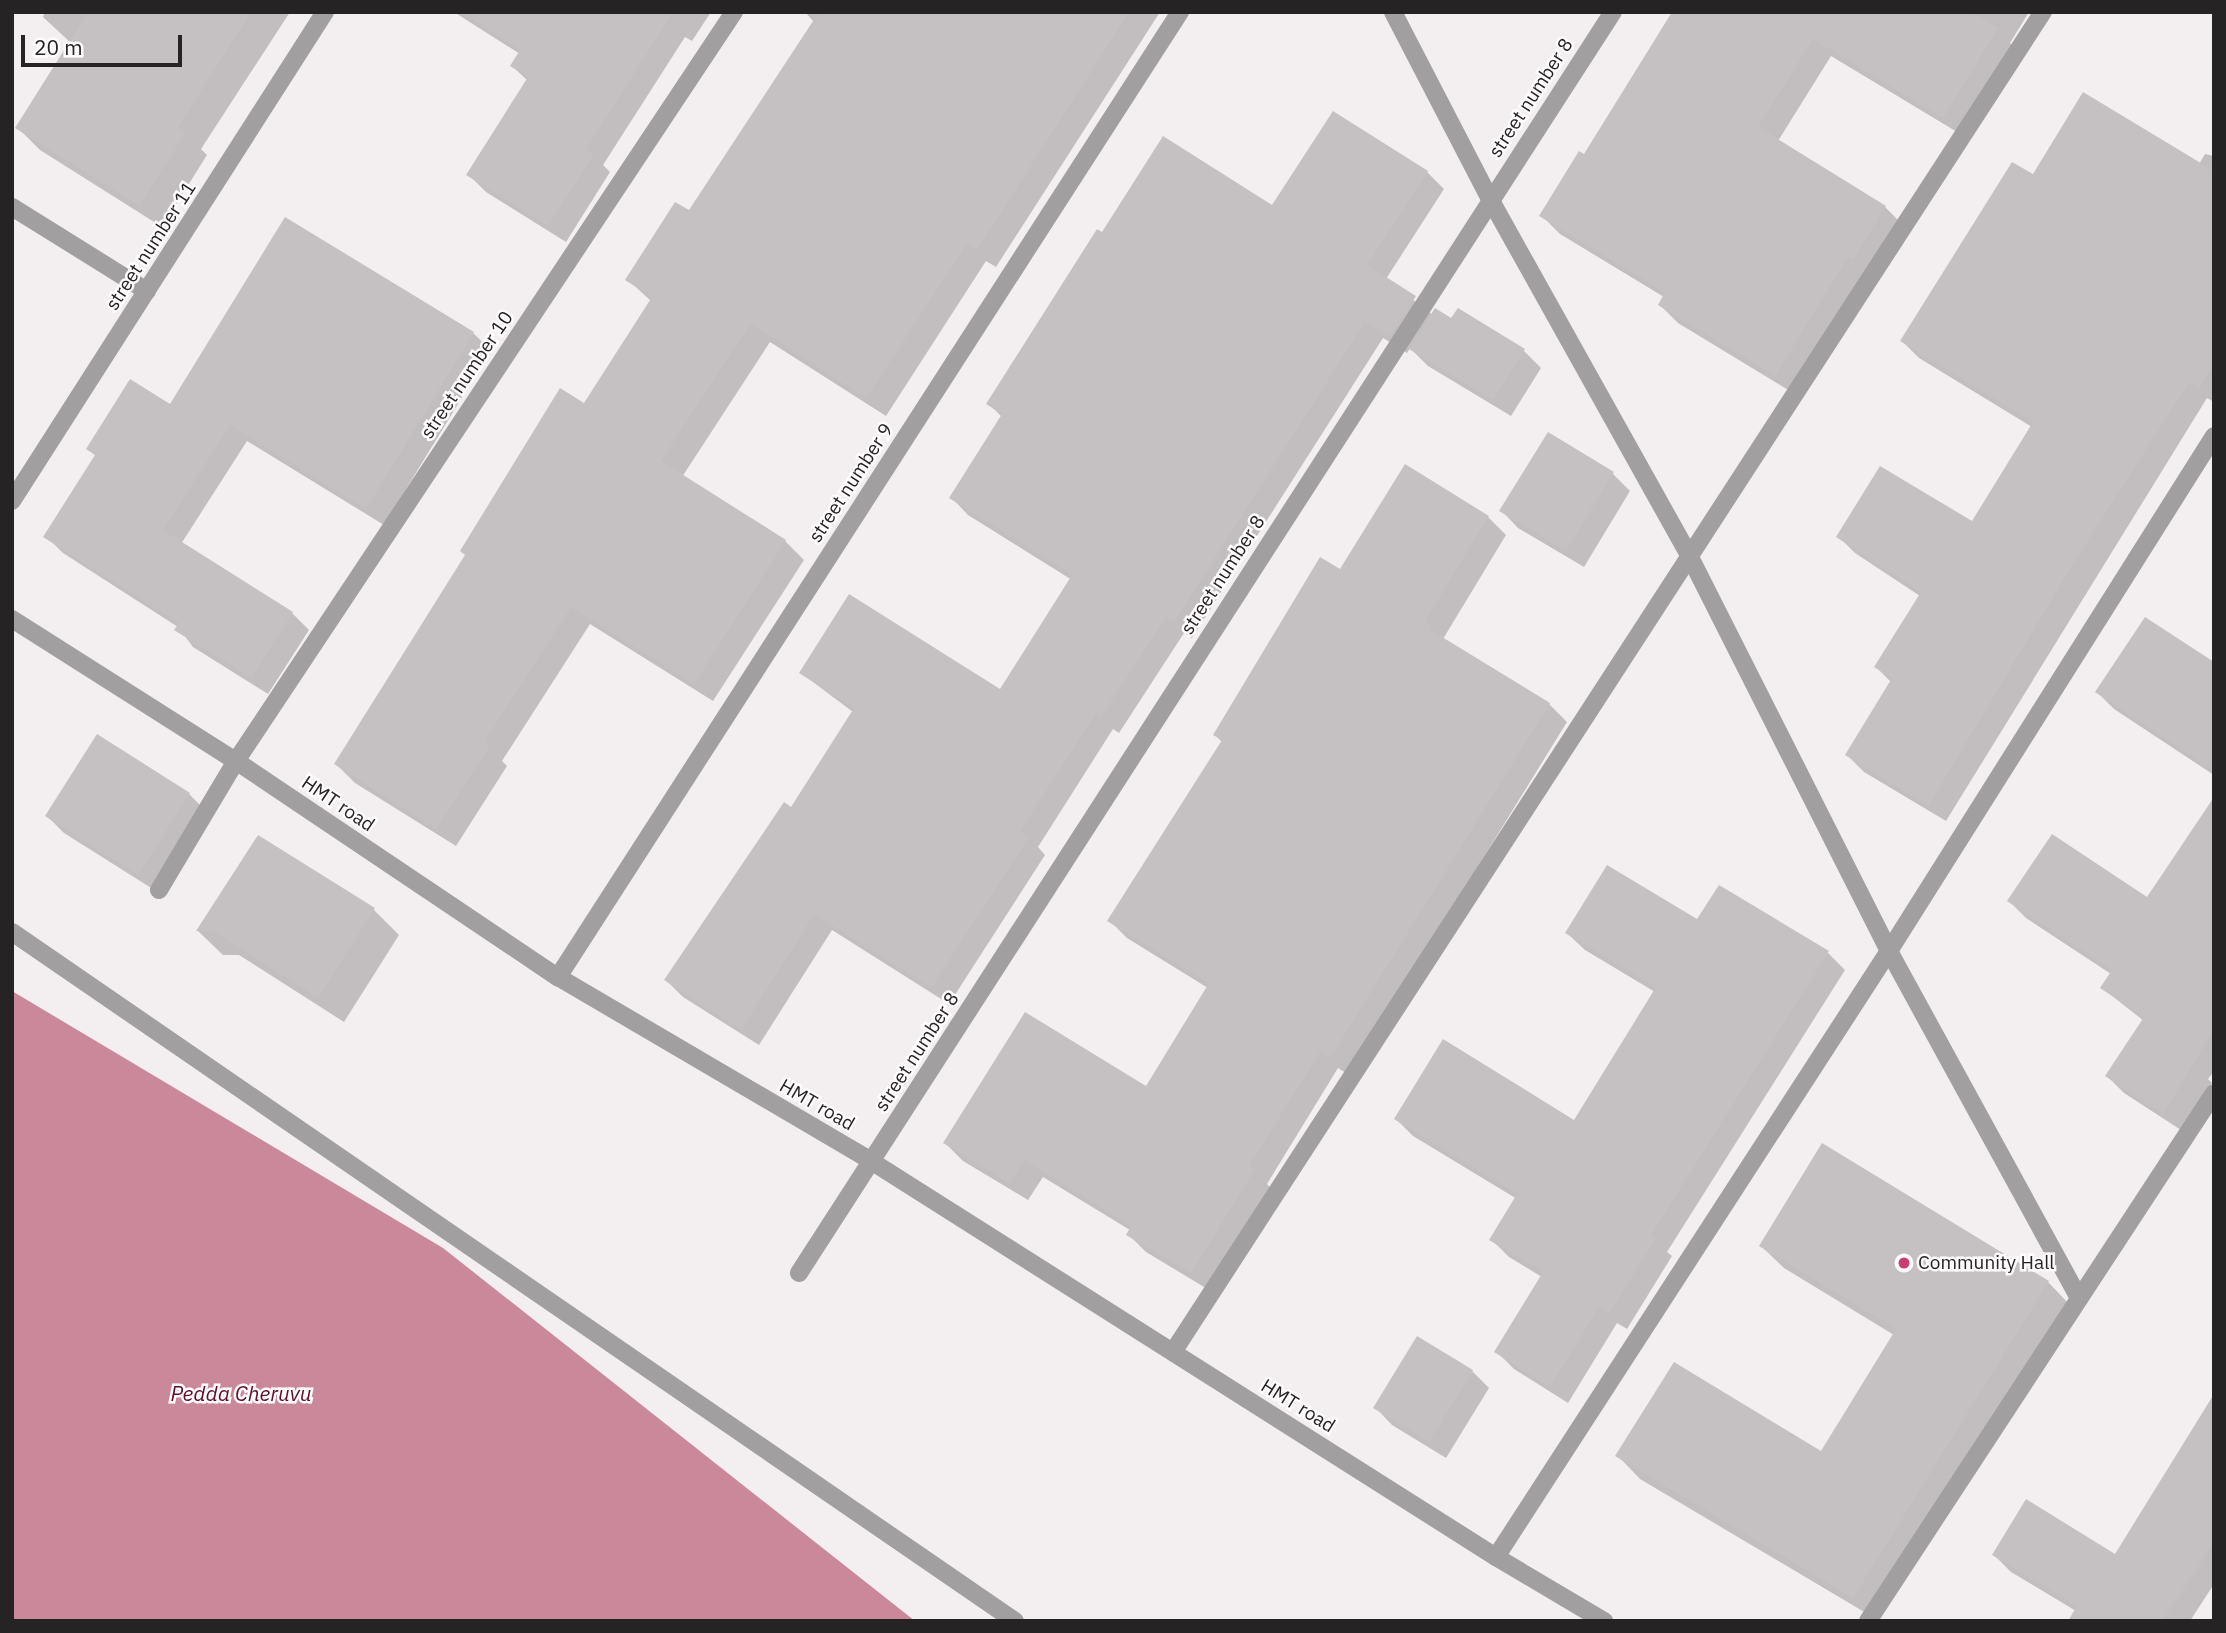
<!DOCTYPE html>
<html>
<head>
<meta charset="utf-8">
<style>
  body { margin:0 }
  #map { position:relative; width:2226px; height:1633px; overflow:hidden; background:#f3eeef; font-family:"IBM Plex Sans",sans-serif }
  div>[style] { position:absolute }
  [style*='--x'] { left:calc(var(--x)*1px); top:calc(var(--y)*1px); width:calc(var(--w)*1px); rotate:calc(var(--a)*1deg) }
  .water>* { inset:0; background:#ca899b }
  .shadow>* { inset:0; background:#0003 }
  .building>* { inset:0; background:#c5c1c2 }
  .minor>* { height:18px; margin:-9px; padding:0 9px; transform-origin:9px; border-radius:9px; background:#a19f9f }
  .dots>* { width:19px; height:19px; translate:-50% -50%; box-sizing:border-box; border:4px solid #fffcfd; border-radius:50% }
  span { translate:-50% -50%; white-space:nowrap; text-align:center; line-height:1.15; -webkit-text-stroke:5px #fffcfd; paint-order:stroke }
  .street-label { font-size:19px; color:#252324 }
  .poi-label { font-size:19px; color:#252324 }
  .left { translate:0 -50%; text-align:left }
  .water-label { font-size:21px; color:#5d0e2f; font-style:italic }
  .frame { position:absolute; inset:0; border:14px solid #252324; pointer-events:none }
  .scale { position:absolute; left:21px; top:35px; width:161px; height:32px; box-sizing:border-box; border:4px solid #252324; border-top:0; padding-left:9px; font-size:21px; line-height:24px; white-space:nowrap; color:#252324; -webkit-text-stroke:5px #fffcfd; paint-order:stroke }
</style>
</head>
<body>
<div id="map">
  <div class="water">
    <div style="clip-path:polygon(12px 991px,443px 1248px,915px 1621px,12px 1621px)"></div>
  </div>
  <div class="shadow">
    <div style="clip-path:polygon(45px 12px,290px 12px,201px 149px,207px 155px,162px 227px,40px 150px,18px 128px,71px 43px,43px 17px)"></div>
    <div style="clip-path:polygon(454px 12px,711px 12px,692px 41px,685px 37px,603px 165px,610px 172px,566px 242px,486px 192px,469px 175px,528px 81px,512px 66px,520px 54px)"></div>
    <div style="clip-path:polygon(805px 12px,1160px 12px,996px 267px,986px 261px,886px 416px,770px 342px,682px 477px,785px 541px,804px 560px,713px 701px,590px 624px,502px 761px,507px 766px,456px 846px,355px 783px,336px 764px,466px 556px,584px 406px,651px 301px,627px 279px,690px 213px,815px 23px)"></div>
    <div style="clip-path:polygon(1674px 12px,2029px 12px,2010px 43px,2015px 48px,1962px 135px,1831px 56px,1778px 141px,1885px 207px,1903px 225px,1793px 393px,1678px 323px,1660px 305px,1664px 297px,1560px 234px,1542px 216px,1585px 156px)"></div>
    <div style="clip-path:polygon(2205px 154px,2214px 156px,2214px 402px,2207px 398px,1946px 821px,1864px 772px,1847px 755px,1891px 682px,1876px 667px,1920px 596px,1855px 553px,1838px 536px,1973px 524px,2032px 427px,1919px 358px,1902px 341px,2033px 177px,2199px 164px)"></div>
    <div style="clip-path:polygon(1427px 172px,1444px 189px,1386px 279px,1433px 315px,1524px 351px,1541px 368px,1511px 416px,1428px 366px,1410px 348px,1407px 353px,1383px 338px,1192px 638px,1184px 633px,1119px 733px,1113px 729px,1038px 847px,1045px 855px,949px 1004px,832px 930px,759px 1045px,683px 997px,666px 980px,792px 809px,853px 712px,801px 673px,1001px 691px,1072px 580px,968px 515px,951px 497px,1002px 417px,988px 403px,1102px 234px,1273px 208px)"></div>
    <div style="clip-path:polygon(473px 333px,491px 350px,384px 525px,247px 441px,181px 544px,292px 613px,309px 630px,268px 694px,193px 647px,178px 627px,63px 553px,46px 536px,96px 456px,88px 448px,170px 407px)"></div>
    <div style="clip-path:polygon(1549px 434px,1613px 474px,1630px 491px,1584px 567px,1518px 528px,1501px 510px)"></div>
    <div style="clip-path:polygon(1488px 517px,1506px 535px,1443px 639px,1549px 704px,1567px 722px,1349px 1075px,1338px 1068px,1267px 1184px,1272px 1189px,1209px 1290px,1146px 1252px,1128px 1234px,1130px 1230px,1043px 1177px,1028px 1200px,963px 1161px,945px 1143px,1146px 1088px,1208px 988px,1127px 938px,1109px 920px,1222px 742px,1215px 735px,1340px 572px)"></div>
    <div style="clip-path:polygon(2214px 664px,2214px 775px,2114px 709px,2097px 692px)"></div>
    <div style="clip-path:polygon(189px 794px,206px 811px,156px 891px,64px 833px,47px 816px)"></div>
    <div style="clip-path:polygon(2214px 808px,2214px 1071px,2208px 1079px,2212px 1083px,2181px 1130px,2124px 1093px,2107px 1076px,2144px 1021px,2102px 988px,2111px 974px,2026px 918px,2009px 901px,2147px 899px)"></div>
    <div style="clip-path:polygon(258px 837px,374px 910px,399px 935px,344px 1022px,239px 955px,223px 955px,198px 931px)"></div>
    <div style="clip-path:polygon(1698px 922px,1828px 953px,1845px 970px,1667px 1252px,1672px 1256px,1627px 1329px,1617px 1323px,1568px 1403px,1514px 1369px,1497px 1352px,1542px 1277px,1509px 1257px,1492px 1240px,1517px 1199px,1413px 1136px,1396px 1119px,1575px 1122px,1655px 992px,1585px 950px,1567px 933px)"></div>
    <div style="clip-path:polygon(1761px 1246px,2048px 1282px,2070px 1305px,1876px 1619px,1640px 1479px,1618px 1456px,1822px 1454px,1894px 1335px,1784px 1268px)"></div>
    <div style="clip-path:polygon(1472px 1371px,1489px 1388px,1446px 1458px,1392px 1425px,1375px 1407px)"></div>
    <div style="clip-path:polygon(2214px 1395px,2214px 1584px,2190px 1621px,2077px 1621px,2076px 1611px,2011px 1572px,1994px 1555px,2116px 1556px)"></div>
  </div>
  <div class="building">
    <div style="clip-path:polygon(88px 12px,251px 12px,178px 127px,186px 132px,139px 206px,15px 128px)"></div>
    <div style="clip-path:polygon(461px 12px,673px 12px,586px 149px,594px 154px,548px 226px,466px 175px,528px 77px,510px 66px,520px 50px)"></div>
    <div style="clip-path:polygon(819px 12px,1129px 12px,977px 250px,967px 244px,866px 398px,751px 324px,734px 348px,661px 461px,786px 540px,694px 684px,571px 607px,484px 742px,490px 746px,436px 829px,334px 764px,465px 555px,460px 551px,560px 388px,584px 403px,652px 297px,625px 280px,675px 202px,689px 210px)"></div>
    <div style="clip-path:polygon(1672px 12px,1972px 12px,1998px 28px,1943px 118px,1813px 39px,1758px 127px,1886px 206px,1853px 260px,1848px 257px,1775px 376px,1658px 305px,1665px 292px,1539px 216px,1579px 151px,1584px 154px)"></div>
    <div style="clip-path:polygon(2083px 92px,2214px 171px,2214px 364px,2199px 388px,2189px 382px,2071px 567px,1928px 806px,1845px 755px,1892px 678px,1874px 667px,1921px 592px,1836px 537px,1880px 466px,1972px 521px,2033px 422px,1900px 341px,2012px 162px,2033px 174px)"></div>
    <div style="clip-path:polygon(1333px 111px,1428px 171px,1367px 265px,1416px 296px,1390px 337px,1365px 322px,1174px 622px,1166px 617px,1101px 717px,1096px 713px,1020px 831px,1029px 837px,931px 988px,814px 914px,741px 1030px,664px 980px,784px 802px,791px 807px,854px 708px,799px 673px,849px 594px,1000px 689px,1072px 575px,949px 498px,1002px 414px,986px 404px,1097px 229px,1102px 232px,1163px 136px,1272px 205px)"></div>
    <div style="clip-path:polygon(285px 217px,474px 332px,366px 509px,230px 425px,163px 530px,293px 612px,251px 678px,174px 630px,179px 623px,43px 537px,95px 455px,86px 449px,130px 379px,170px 404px)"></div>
    <div style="clip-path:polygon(1435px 308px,1451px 318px,1458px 308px,1525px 349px,1493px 400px,1409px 349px)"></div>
    <div style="clip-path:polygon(1548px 432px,1614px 472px,1566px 551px,1499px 511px)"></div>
    <div style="clip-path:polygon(1405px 464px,1489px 516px,1425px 621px,1431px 625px,1429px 629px,1550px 703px,1330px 1058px,1320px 1052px,1249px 1166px,1255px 1169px,1191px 1273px,1126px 1235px,1131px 1226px,1024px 1160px,1010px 1183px,943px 1143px,1025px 1012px,1146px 1086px,1209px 983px,1107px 921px,1222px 740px,1213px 735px,1320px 557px,1340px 569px)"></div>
    <div style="clip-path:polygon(2145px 617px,2214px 662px,2214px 771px,2095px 692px)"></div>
    <div style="clip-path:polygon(97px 734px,190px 793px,138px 875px,45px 816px)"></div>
    <div style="clip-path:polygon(2214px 797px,2214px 1029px,2163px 1114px,2105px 1076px,2144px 1017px,2100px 988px,2112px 970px,2007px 901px,2052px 834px,2147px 897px)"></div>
    <div style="clip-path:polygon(258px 835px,375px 908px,318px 998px,213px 931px,196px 931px)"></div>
    <div style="clip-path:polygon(1607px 865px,1697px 919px,1719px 885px,1829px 951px,1651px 1235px,1656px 1238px,1609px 1313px,1599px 1307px,1550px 1387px,1494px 1352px,1543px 1272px,1489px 1240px,1517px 1194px,1394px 1119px,1443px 1039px,1574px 1120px,1656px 987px,1565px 933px)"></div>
    <div style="clip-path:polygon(1822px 1143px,2049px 1281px,1853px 1598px,1615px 1456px,1674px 1362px,1821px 1451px,1896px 1329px,1759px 1246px)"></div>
    <div style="clip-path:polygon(1417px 1336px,1473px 1370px,1429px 1442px,1373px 1408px)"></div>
    <div style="clip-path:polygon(2214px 1394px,2214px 1543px,2162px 1621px,2068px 1621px,2077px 1606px,1992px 1555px,2026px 1499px,2115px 1554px)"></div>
  </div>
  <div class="minor">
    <div style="--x:1393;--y:12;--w:211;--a:62.6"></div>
    <div style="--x:1490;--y:199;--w:412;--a:60.8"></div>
    <div style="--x:1691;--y:559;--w:439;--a:63.2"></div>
    <div style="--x:1889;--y:951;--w:396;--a:61.3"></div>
    <div style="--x:12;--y:207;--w:159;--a:31.9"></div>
    <div style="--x:12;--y:501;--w:581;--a:-57.38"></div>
    <div style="--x:12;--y:619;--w:265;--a:32.4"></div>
    <div style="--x:236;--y:761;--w:388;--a:33.9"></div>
    <div style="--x:558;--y:977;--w:363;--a:30.4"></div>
    <div style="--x:871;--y:1161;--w:740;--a:32.36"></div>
    <div style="--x:1496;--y:1557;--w:126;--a:30.7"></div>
    <div style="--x:159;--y:890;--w:150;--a:-59.2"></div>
    <div style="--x:236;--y:761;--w:899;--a:-56.38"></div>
    <div style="--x:12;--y:932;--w:1217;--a:34.49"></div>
    <div style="--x:558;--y:977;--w:1148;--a:-57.2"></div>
    <div style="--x:799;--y:1273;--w:1501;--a:-57.16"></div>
    <div style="--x:1173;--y:1352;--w:1598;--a:-57.01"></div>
    <div style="--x:1496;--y:1557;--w:722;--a:-57.04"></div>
    <div style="--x:1889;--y:951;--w:609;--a:-57.75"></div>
    <div style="--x:1868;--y:1621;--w:631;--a:-56.76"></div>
  </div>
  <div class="dots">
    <div style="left:1904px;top:1263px;background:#c83d72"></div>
  </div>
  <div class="street-label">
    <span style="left:1531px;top:98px;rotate:-57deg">street number 8</span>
    <span style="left:151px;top:246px;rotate:-57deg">street number 11</span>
    <span style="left:467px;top:375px;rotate:-56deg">street number 10</span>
    <span style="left:851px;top:483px;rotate:-57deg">street number 9</span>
    <span style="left:1223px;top:575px;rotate:-57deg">street number 8</span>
    <span style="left:338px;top:804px;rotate:34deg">HMT road</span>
    <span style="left:917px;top:1052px;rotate:-57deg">street number 8</span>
    <span style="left:817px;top:1105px;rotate:30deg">HMT road</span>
    <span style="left:1298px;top:1406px;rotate:32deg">HMT road</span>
  </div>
  <div class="poi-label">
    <span class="left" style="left:1918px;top:1263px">Community Hall</span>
  </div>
  <div class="water-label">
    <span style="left:241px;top:1393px">Pedda Cheruvu</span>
  </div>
  <div class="frame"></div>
  <div class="scale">20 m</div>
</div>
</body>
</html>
